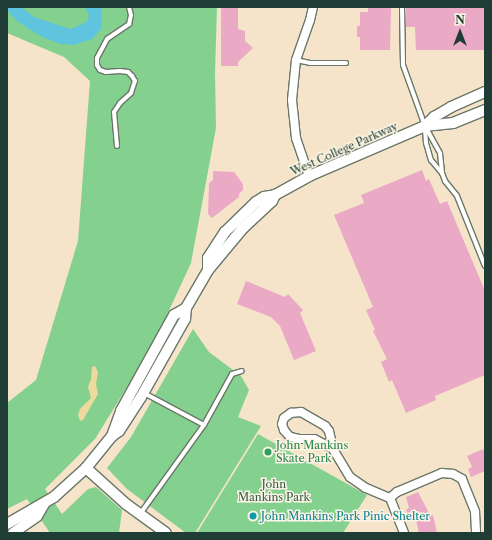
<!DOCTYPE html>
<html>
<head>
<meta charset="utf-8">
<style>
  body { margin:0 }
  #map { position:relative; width:492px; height:540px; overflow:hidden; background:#f5e4c9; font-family:"Libre Caslon Text",serif }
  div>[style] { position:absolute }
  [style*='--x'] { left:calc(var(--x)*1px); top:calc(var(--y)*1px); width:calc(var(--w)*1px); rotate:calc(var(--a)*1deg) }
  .green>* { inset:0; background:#83d08f }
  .sand>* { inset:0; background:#eeda9e }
  .water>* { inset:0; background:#5fc4dd }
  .building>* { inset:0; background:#eaa9c5 }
  .roads { filter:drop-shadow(1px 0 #6a7768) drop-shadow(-1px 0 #6a7768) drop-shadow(0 1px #6a7768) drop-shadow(0 -1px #6a7768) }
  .service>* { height:4px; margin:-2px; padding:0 2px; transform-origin:2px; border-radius:2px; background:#fff }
  .minor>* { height:8px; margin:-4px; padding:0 4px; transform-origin:4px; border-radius:4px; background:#fff }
  .tertiary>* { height:10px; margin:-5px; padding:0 5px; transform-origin:5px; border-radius:5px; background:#fff }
  .dots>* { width:11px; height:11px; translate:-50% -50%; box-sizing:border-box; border:2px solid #fcf5e5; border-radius:50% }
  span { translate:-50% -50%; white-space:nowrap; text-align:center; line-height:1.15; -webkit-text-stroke:3px #fcf5e5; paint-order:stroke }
  .street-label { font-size:11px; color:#1f3d34 }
  .leisure-label { font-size:11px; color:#27864d }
  .left { translate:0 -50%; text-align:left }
  .park-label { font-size:11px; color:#335a46 }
  .culture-label { font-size:11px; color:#0d838f }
  .frame { position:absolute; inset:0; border:8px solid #1f3d34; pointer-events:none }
  .north { position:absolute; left:440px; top:12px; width:40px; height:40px; -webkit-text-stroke:3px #fcf5e5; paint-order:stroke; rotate:0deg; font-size:11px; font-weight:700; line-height:16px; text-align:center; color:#1f3d34 }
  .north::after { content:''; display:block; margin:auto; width:14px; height:18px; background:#1f3d34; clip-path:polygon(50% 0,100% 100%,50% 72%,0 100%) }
</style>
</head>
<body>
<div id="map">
  <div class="green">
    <div style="clip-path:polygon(7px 7px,217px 7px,215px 73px,216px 128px,191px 263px,153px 345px,95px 439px,45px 489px,62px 514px,88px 489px,96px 487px,122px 510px,119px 533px,50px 533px,27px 499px,7px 509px,7px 403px,36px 380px,78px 241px,90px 81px,64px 57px,7px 33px)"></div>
    <div style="clip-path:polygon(193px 329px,209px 352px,241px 376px,249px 390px,238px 417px,261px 426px,195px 533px,186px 533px,127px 489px,107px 468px,131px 437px)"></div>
    <div style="clip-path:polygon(258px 434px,367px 495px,343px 533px,197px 533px)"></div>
  </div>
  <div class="sand">
    <div style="clip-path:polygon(95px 366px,98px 372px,96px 384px,98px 394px,83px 420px,80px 421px,78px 415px,80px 409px,91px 398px,88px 387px,91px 379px,92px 367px)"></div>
  </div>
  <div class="water">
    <div style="clip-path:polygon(7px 7px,21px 7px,34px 17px,70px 29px,83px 24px,88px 20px,89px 14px,84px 7px,102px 7px,101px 29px,92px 39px,74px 45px,61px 44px,40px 36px,17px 21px,7px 10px)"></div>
  </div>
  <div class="building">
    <div style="clip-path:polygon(221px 7px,238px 7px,238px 29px,245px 31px,245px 41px,253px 48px,238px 62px,238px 66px,221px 66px)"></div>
    <div style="clip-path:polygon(368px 7px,391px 8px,390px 50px,360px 50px,360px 37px,357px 37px,357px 26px,360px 26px,360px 12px,368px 12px)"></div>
    <div style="clip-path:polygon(406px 7px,485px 7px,485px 50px,416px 50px,415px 27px,406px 27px)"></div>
    <div style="clip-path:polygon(422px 170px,426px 181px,429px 179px,440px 204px,447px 201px,485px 291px,485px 375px,435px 396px,436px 400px,406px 413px,392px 380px,389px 382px,381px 362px,387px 359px,373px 331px,375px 330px,366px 310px,373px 307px,334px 215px,364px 203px,361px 195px)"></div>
    <div style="clip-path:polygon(213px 171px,234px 172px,243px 184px,243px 190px,239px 194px,239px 197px,212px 218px,208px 214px,209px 183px,213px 180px)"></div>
    <div style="clip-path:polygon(246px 281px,285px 297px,288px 294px,303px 310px,300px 313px,316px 351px,294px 360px,280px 326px,271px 317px,237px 304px)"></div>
    <div style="clip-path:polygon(483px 449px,485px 455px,485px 471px,471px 477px,468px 469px,472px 467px,467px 456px)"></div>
    <div style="clip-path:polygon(418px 492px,430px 515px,433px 515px,437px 533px,419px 533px,415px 516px,410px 519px,406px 510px,409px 508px,406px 497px)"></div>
  </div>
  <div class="roads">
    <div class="service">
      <div style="--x:402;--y:7;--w:58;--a:89"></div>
      <div style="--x:403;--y:65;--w:65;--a:70.2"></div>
      <div style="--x:425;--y:126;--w:31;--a:61"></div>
      <div style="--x:440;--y:153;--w:20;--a:84"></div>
      <div style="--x:442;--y:173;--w:9;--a:69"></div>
      <div style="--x:445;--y:181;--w:19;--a:51"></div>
      <div style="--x:457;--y:196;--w:75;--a:68.2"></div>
      <div style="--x:296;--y:60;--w:14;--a:12"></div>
      <div style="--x:310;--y:63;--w:36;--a:0"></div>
      <div style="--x:425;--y:129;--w:14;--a:86"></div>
      <div style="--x:426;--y:143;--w:18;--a:74"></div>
      <div style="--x:431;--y:160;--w:17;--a:50"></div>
      <div style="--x:117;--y:146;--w:34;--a:-95"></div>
      <div style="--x:114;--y:112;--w:11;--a:-56"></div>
      <div style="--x:120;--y:103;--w:15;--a:-42"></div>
      <div style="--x:131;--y:93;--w:13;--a:-72"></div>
      <div style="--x:135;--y:81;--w:6;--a:-121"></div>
      <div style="--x:132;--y:76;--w:6;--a:-135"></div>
      <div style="--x:128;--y:72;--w:8;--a:-173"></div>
      <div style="--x:120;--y:71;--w:14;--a:176"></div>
      <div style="--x:106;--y:72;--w:6;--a:-162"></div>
      <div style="--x:100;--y:70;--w:6;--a:-121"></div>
      <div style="--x:97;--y:65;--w:7;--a:-90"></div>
      <div style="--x:97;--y:58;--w:21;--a:-62"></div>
      <div style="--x:107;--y:39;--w:27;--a:-34"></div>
      <div style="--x:129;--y:24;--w:9;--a:-77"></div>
      <div style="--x:131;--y:15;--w:8;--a:-104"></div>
      <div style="--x:144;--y:393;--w:68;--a:28.1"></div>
      <div style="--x:140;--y:514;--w:110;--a:-54.3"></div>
      <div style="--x:204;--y:425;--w:58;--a:-61.2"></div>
      <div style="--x:232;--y:374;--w:10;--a:-17"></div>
    </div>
    <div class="minor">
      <div style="--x:309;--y:176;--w:40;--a:-108.9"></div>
      <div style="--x:296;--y:138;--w:38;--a:-96"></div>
      <div style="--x:292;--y:100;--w:40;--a:-84.3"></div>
      <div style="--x:296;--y:60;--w:42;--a:-70.7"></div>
      <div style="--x:310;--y:20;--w:13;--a:-77"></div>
      <div style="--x:333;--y:449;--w:21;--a:-152"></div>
      <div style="--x:314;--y:439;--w:15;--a:180"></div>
      <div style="--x:299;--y:439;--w:9;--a:-167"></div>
      <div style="--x:290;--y:437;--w:9;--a:-131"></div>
      <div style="--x:284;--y:430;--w:6;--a:-108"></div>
      <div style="--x:282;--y:424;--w:6;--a:-72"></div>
      <div style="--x:284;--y:418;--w:9;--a:-36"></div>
      <div style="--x:291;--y:413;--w:10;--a:-6"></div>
      <div style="--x:301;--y:412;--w:28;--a:30"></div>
      <div style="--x:325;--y:426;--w:6;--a:51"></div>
      <div style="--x:329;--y:431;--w:18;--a:77"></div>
      <div style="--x:333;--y:449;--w:33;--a:59"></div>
      <div style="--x:350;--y:477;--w:19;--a:35"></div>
      <div style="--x:366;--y:488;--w:26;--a:23"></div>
      <div style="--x:390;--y:498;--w:38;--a:68"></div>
      <div style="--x:390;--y:498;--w:9;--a:-41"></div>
      <div style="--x:397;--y:492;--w:49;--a:-22.9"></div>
      <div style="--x:442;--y:473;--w:11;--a:5"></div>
      <div style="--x:453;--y:474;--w:10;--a:29"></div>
      <div style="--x:462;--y:479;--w:35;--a:68"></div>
      <div style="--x:475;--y:512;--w:21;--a:87"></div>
    </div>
    <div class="tertiary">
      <div style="--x:425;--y:126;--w:13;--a:-45"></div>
      <div style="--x:434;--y:117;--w:20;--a:-30"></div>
      <div style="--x:451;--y:107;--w:37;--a:-24"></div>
      <div style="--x:208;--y:270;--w:12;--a:-90"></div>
      <div style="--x:208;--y:258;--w:31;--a:-57"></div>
      <div style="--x:225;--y:232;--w:43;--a:-44.1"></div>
      <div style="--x:256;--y:202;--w:9;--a:-32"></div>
      <div style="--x:264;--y:197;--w:11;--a:-10"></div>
      <div style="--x:275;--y:195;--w:39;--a:-29"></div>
      <div style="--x:309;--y:176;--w:126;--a:-23.3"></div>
      <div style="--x:425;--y:126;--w:28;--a:-6"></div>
      <div style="--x:453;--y:123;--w:35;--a:-22"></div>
      <div style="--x:112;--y:436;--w:27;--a:-70"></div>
      <div style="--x:121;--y:411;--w:110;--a:-61.1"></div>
      <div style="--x:174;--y:315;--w:14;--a:-30"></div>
      <div style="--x:86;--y:468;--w:54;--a:42"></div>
      <div style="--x:126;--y:504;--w:49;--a:35.9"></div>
      <div style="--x:7;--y:524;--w:54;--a:-29.9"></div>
      <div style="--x:54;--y:497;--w:43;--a:-42.2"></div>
      <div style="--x:86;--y:468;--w:41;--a:-50.9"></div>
      <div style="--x:112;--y:436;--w:9;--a:-36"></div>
      <div style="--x:119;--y:431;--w:40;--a:-57.1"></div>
      <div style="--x:141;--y:397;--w:90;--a:-60.6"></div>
      <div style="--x:185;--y:319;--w:11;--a:-85"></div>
      <div style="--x:186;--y:308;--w:44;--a:-59.9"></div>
      <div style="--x:208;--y:270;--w:55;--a:-50.2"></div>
      <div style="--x:243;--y:228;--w:40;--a:-43"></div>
      <div style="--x:272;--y:201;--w:7;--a:-63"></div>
      <div style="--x:13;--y:533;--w:29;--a:-35"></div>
      <div style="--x:37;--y:516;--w:14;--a:-60"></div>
    </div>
  </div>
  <div class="dots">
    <div style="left:268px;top:452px;background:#2e9e5b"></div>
    <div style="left:253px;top:516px;background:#0f9aa8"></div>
  </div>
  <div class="street-label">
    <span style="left:344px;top:149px;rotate:-24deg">West College Parkway</span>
  </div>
  <div class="leisure-label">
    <span class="left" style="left:276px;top:452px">John Mankins<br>Skate Park</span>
  </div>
  <div class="park-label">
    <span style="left:274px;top:491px">John<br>Mankins Park</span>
  </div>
  <div class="culture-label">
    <span class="left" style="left:261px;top:516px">John Mankins Park Pinic Shelter</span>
  </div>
  <div class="frame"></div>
  <div class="north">N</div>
</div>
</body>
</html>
